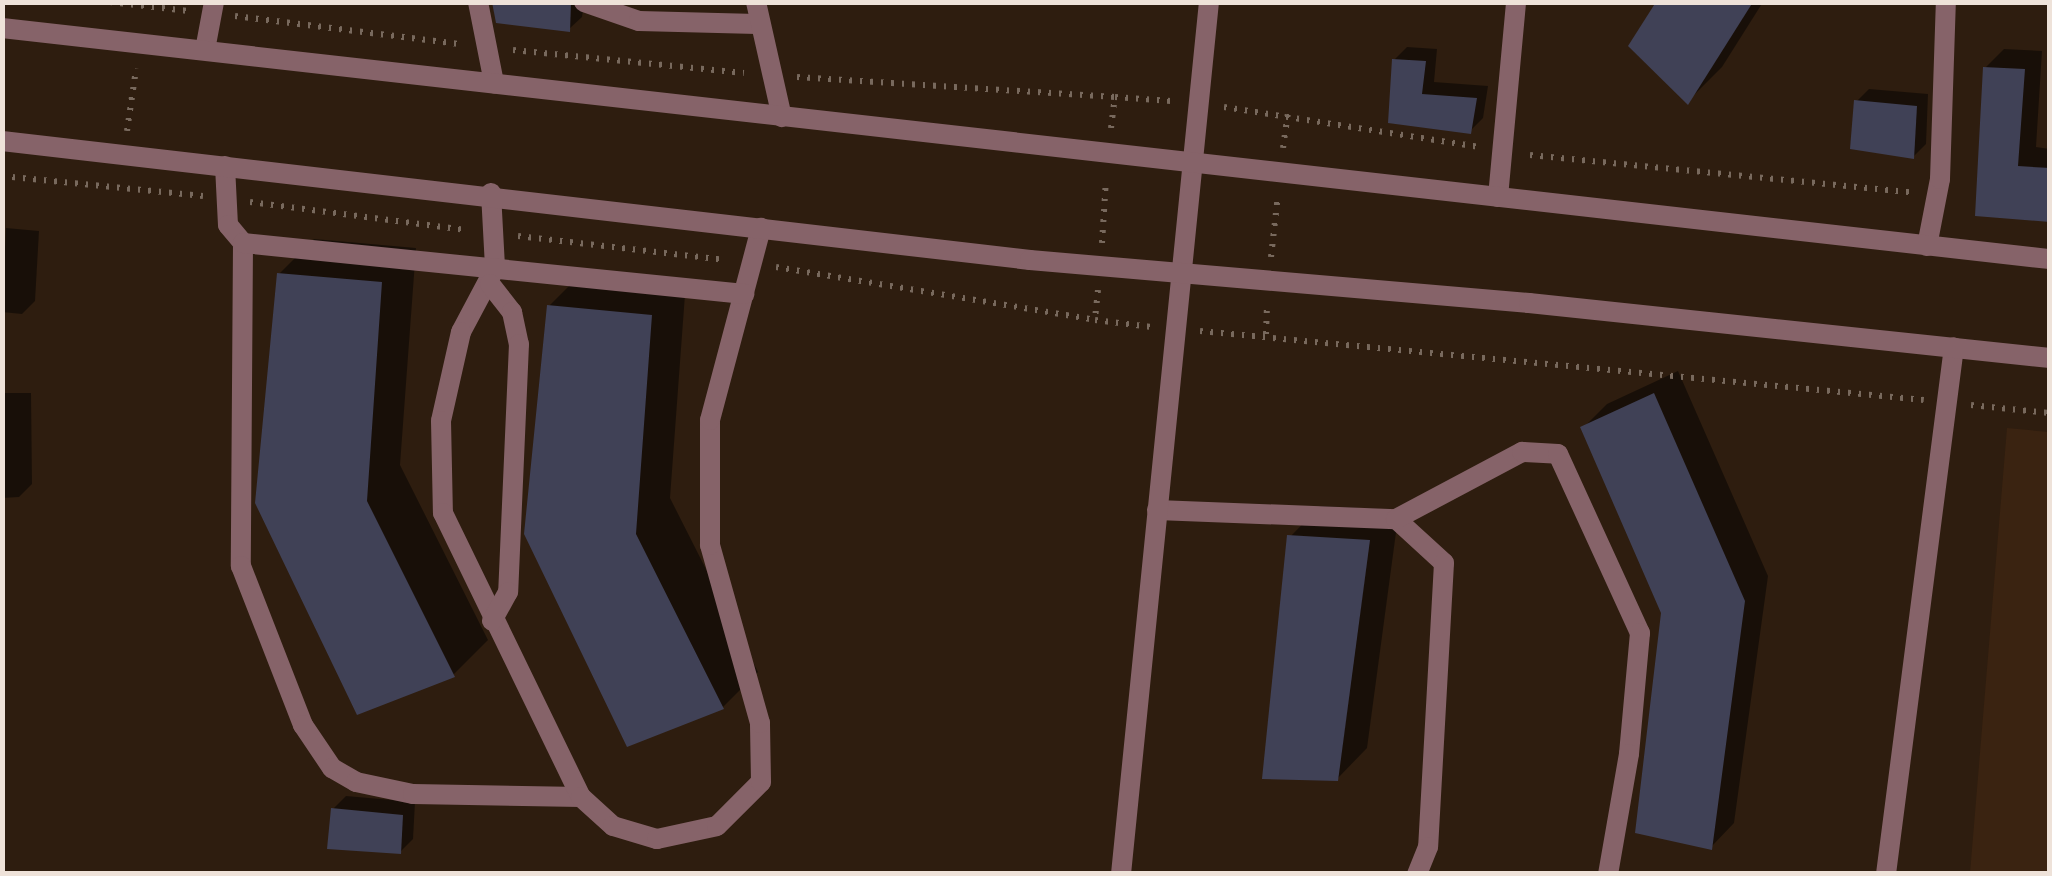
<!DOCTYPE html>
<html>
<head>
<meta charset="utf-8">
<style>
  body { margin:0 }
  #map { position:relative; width:2052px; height:876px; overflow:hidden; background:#2e1d0f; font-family:"IBM Plex Sans",sans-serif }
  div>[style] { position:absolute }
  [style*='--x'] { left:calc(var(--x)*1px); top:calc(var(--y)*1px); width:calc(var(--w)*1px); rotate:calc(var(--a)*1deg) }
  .built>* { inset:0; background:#3a2311 }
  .shadow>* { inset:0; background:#0007 }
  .building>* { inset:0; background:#404156 }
  .path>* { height:6px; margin-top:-3px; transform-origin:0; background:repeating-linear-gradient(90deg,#78695d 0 2.5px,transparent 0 10.5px) }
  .service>* { height:20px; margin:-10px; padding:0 10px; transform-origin:10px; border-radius:10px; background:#866369 }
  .minor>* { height:20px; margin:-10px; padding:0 10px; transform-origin:10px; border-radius:10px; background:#866369 }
  .tertiary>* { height:20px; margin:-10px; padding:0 10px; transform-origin:10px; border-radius:10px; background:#866369 }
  span { translate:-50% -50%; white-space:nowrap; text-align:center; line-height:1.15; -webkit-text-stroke:9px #100904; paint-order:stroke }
  .frame { position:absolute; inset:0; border:5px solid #eee2d9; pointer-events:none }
</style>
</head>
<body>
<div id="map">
  <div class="built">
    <div style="clip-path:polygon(2007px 428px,2049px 432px,2049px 873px,1970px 873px)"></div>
  </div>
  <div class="shadow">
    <div style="clip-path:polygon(500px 2px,584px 2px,582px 17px,569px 29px)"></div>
    <div style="clip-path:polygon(1659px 2px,1763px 2px,1722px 67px,1688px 101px)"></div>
    <div style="clip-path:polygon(1407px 47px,1437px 49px,1434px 82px,1488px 86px,1483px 118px,1470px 131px,1390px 121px,1394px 60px)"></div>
    <div style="clip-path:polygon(2004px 49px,2042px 51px,2036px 147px,2050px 149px,2050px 219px,1977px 214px,1985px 68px)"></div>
    <div style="clip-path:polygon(1869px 89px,1928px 94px,1926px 144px,1913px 157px,1856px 102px)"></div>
    <div style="clip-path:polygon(6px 228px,39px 231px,35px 301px,22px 314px,2px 312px)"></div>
    <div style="clip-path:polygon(314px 239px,416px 248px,400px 465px,488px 640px,453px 675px,258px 503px,279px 274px)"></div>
    <div style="clip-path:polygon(584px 271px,686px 281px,670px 498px,758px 672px,723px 707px,628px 744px,549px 306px)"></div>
    <div style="clip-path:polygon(1678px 371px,1768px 576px,1734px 823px,1711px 847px,1663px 613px,1583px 428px,1607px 404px)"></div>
    <div style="clip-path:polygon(2px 393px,31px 393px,32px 484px,19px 497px,2px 498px)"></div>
    <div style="clip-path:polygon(1320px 506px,1399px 510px,1367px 748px,1337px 779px,1290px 537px)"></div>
    <div style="clip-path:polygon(346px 796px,415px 802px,413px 839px,400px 852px,333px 809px)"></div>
  </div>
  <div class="building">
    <div style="clip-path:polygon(492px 2px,571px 2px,570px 32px,496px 23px)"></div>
    <div style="clip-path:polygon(1656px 2px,1753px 2px,1688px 105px,1628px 46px)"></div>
    <div style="clip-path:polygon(1392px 59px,1426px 61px,1422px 94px,1477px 98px,1471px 134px,1388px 123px)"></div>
    <div style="clip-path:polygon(1983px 67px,2025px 69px,2018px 166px,2050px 168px,2050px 222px,1975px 216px)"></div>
    <div style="clip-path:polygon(1854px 100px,1917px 106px,1914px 159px,1850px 149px)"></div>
    <div style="clip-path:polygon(277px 273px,382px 282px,367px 501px,455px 677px,357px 715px,255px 503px)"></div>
    <div style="clip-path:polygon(547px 305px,652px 315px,636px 534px,724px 709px,627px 747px,524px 534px)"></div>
    <div style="clip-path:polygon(1654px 393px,1745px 601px,1712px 850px,1635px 833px,1661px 613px,1580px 427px)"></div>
    <div style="clip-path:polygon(1287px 535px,1370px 540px,1338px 781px,1262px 779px)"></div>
    <div style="clip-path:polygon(331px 808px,403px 815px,401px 854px,327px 849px)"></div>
  </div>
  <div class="path">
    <div style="--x:110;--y:2;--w:79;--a:6.6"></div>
    <div style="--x:235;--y:16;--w:228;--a:7.1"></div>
    <div style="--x:513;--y:50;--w:232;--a:5.7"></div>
    <div style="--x:797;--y:77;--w:319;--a:3.6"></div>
    <div style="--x:1224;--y:107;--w:257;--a:8.9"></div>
    <div style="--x:1111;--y:128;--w:31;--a:-83"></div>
    <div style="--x:1115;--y:97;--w:56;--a:4.1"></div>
    <div style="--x:127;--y:131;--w:63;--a:-81.7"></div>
    <div style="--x:1283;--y:148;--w:34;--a:-82"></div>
    <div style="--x:1530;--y:155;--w:382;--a:5.6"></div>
    <div style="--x:2;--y:176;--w:202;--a:5.7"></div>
    <div style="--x:250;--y:202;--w:218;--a:7.4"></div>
    <div style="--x:518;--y:236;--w:207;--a:6.6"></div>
    <div style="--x:1102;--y:243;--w:63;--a:-86.4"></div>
    <div style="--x:1271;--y:257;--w:62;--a:-83.6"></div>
    <div style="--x:776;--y:267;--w:323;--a:9.4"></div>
    <div style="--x:1098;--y:290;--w:30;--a:96"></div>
    <div style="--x:1095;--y:320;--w:57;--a:7"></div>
    <div style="--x:1200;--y:331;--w:727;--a:5.44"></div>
    <div style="--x:1266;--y:334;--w:29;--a:-88"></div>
    <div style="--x:1971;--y:405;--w:79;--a:5.8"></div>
  </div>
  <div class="service">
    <div style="--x:225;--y:166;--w:59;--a:87.1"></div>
    <div style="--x:228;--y:225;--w:23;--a:50"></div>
    <div style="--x:243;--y:243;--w:323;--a:90.4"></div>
    <div style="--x:241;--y:566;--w:171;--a:68.7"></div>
    <div style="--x:303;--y:725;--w:52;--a:56"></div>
    <div style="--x:332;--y:768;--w:28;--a:30"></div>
    <div style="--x:356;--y:782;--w:58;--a:11.9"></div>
    <div style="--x:413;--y:794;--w:168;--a:1"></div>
    <div style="--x:491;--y:193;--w:75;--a:86.9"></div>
    <div style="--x:495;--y:268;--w:72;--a:118"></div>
    <div style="--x:461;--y:332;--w:91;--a:102.7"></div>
    <div style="--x:441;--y:421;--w:92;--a:88.8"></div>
    <div style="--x:443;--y:513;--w:316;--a:64.1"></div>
    <div style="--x:581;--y:797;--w:43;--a:42.2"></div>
    <div style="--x:613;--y:826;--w:46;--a:16.5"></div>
    <div style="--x:657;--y:839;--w:61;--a:-12.2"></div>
    <div style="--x:717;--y:826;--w:62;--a:-45"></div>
    <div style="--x:761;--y:782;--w:59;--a:-91"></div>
    <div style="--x:760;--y:723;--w:185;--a:-105.7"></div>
    <div style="--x:710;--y:545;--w:125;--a:-90"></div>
    <div style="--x:710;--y:420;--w:199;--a:-75.1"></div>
    <div style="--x:1498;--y:197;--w:196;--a:-84.7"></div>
    <div style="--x:243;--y:243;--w:504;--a:5.81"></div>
    <div style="--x:1927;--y:246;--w:68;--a:-79"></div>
    <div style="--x:1940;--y:179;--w:177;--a:-88.1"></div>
    <div style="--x:490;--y:284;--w:36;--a:52"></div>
    <div style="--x:512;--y:312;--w:33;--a:78"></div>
    <div style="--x:519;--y:344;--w:248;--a:92.5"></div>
    <div style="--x:508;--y:592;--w:33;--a:119"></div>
    <div style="--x:1157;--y:510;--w:239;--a:2.2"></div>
    <div style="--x:1396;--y:519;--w:65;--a:42.5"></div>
    <div style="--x:1444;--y:563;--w:284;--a:93.2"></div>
    <div style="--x:1428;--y:847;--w:29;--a:112"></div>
    <div style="--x:1396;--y:519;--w:143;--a:-28"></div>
    <div style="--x:1522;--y:452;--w:36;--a:3"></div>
    <div style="--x:1558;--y:454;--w:197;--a:65.4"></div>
    <div style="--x:1640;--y:633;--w:121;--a:95.2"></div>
    <div style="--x:1629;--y:754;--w:122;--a:99.9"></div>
    <div style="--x:1886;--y:874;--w:531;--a:-82.65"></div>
  </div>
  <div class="minor">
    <div style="--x:478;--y:2;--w:83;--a:78.8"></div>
    <div style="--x:584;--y:2;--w:58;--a:19.1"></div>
    <div style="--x:639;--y:21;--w:118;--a:1.5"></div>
    <div style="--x:756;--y:2;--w:118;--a:77.3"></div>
    <div style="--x:205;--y:50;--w:49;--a:-79.4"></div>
    <div style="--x:1121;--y:874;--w:876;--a:-84.24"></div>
  </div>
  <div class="tertiary">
    <div style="--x:2;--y:28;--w:2061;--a:6.44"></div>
    <div style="--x:2;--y:141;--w:1035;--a:6.6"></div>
    <div style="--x:1030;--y:260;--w:501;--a:4.93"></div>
    <div style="--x:1529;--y:303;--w:524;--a:6.03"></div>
  </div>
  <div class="frame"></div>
</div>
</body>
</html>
